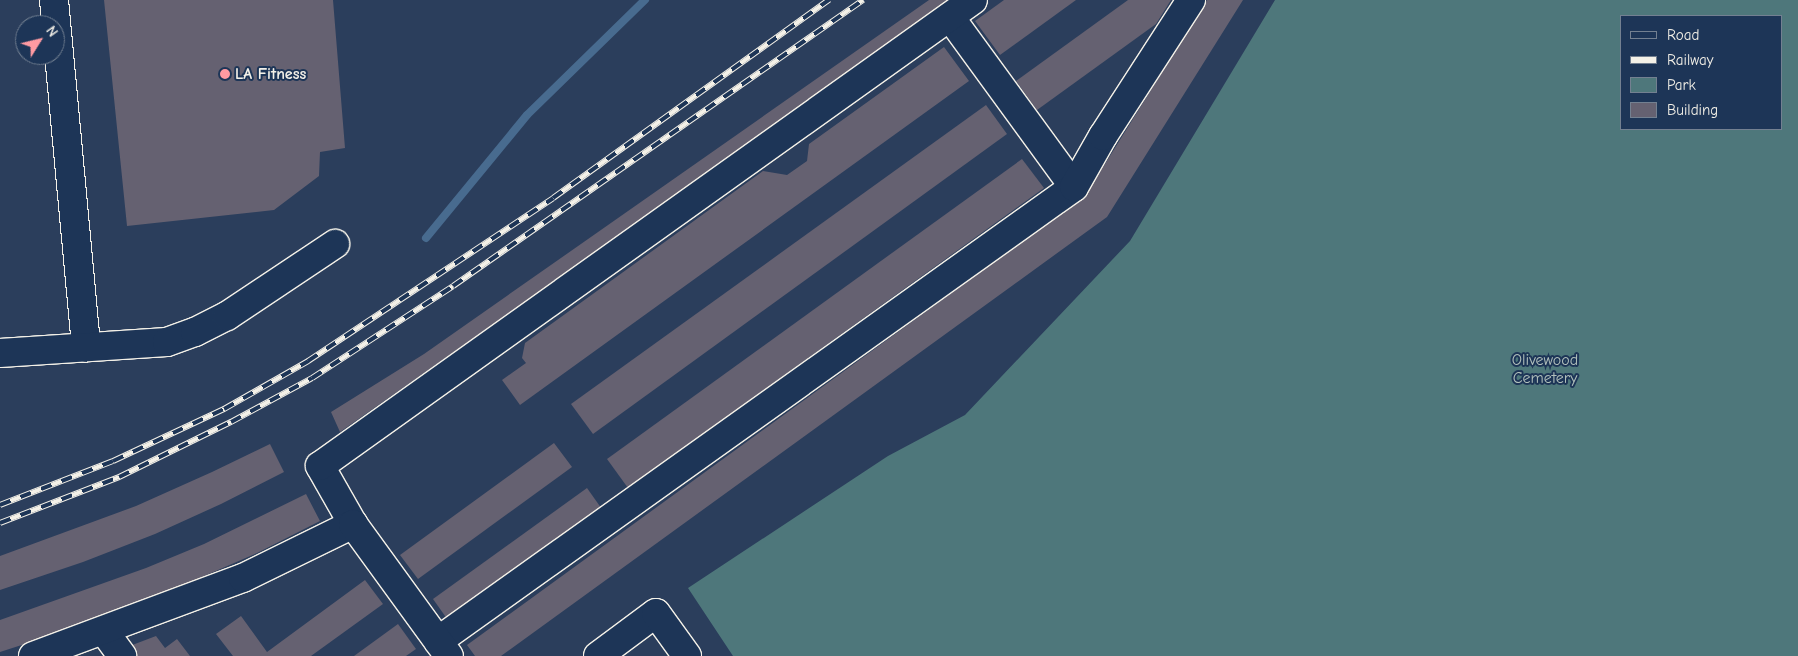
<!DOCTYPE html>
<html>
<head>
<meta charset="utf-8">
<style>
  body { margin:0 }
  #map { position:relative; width:1798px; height:656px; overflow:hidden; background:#2b3e5c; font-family:"Comic Neue",sans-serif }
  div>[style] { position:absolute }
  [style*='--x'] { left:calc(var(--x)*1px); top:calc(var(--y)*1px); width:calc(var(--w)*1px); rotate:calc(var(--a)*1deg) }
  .green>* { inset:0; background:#4e777b }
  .stream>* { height:8px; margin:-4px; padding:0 4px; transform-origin:4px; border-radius:4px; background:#486b8f }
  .building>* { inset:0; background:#656171 }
  .roads { filter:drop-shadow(1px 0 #f4f1e8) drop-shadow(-1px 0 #f4f1e8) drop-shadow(0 1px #f4f1e8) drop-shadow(0 -1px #f4f1e8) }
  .minor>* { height:28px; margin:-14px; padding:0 14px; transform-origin:14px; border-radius:14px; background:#1d3557 }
  .rail>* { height:5.5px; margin-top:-2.75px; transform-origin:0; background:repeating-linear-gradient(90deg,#1d3557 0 11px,#f4f1e8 0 22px); box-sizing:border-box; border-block:1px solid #f4f1e8 }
  .dots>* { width:14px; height:14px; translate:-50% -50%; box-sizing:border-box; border:2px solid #1d3557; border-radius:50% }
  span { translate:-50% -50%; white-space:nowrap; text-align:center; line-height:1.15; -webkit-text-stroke:4px #1d3557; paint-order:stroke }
  .poi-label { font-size:16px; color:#f4f1e8; font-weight:700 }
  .left { translate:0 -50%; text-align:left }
  .park-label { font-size:16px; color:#b2c0bc }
  .legend { position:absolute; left:1620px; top:15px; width:162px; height:115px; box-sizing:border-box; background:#1d3557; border:1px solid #738091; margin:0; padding:6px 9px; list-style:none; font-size:15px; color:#f4f1e8 }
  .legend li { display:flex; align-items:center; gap:10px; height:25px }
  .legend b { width:25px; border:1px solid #738091 }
  .north { position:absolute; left:15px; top:15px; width:50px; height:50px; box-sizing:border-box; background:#1d3557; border:1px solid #738091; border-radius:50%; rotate:54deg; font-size:14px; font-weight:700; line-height:20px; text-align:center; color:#f4f1e8 }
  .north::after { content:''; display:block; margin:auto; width:18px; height:22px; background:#ff9aa2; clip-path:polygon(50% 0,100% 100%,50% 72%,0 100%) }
</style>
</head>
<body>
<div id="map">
  <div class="green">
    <div style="clip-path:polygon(evenodd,1275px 0,1798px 0,1798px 656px,733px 656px,688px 588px,888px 456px,965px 415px,1130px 241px,1275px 0,1622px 16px,1782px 16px,1782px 129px,1622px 129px,1622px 16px)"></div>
  </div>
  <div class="stream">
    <div style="--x:426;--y:238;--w:159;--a:-50.6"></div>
    <div style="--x:527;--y:115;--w:165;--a:-44.3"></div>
  </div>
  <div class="building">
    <div style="clip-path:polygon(104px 0,333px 0,345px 148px,320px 152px,319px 176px,274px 210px,127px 226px)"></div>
    <div style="clip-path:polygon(929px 0,955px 0,340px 432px,331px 412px,424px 354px)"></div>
    <div style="clip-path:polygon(1004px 0,1076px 0,1000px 55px,975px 21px)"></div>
    <div style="clip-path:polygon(1128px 0,1171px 0,1156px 24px,1037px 110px,1016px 81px)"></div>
    <div style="clip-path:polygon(1207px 0,1243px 0,1107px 217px,501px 656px,475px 656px,467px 645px,1085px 196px)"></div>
    <div style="clip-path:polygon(944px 47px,969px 81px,520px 405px,502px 380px,526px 363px,522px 358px,525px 343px,763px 171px,787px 175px,807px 161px,809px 144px)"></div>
    <div style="clip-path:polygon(986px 105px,1007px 134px,593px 434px,571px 404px)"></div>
    <div style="clip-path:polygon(1022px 159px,1044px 188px,628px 488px,607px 459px)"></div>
    <div style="clip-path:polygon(554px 443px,572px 467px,418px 579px,400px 555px)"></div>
    <div style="clip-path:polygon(270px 444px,284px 472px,221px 504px,155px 534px,83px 562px,0 590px,0 556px,136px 506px,212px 472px)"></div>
    <div style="clip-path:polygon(587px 488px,604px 512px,450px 623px,433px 599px)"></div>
    <div style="clip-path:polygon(306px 494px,320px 521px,257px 553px,156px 597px,90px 623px,0 652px,0 620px,146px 568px,204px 544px)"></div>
    <div style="clip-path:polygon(365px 580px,383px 604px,311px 656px,233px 656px,216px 634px,241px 616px,267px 652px)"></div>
    <div style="clip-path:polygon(398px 624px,416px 649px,406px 656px,354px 656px)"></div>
    <div style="clip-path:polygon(156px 636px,165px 648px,177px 639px,190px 656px,134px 656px,127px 647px)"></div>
  </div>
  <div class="roads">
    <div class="minor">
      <div style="--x:54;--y:0;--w:349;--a:84.7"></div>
      <div style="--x:950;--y:17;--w:210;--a:53.9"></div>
      <div style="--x:0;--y:353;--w:167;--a:-3.8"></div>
      <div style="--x:167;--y:342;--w:30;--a:-20"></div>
      <div style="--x:195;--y:332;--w:36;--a:-27"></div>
      <div style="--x:227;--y:316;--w:130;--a:-33.7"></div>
      <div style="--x:353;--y:524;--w:67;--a:-119.6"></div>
      <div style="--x:320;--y:466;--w:802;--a:-35.51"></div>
      <div style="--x:104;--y:631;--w:31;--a:54"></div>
      <div style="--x:438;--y:641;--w:781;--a:-35.52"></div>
      <div style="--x:1074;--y:187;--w:59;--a:-60.4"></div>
      <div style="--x:1103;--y:136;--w:162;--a:-57.1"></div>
      <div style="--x:33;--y:656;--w:224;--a:-20.4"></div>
      <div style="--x:243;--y:578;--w:123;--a:-26.1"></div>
      <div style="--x:353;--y:524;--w:163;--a:54"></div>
      <div style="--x:598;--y:656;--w:72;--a:-36.6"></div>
      <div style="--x:656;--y:613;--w:53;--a:54.2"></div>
    </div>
  </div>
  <div class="rail">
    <div style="--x:0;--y:505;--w:121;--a:-21.3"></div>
    <div style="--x:113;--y:461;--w:123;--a:-25.1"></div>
    <div style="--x:224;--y:409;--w:97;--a:-29.7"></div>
    <div style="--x:308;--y:361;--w:294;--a:-33.6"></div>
    <div style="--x:553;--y:198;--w:340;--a:-35.7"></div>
    <div style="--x:0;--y:523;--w:128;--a:-21.1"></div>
    <div style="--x:119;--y:477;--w:125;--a:-26.2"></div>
    <div style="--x:231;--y:422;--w:92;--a:-28.5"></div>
    <div style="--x:312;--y:378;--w:168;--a:-33.1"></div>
    <div style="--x:453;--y:286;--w:500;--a:-34.9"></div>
  </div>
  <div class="dots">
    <div style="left:225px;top:74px;background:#ff9aa2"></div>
  </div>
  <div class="poi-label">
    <span class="left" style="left:235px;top:74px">LA Fitness</span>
  </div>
  <div class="park-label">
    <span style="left:1545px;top:369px">Olivewood<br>Cemetery</span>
  </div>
  <ul class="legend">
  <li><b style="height:6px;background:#1d3557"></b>Road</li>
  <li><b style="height:6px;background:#f4f1e8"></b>Railway</li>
  <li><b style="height:14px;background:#4e777b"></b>Park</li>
  <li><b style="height:14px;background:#656171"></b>Building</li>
  </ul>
  <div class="north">N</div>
</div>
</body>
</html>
